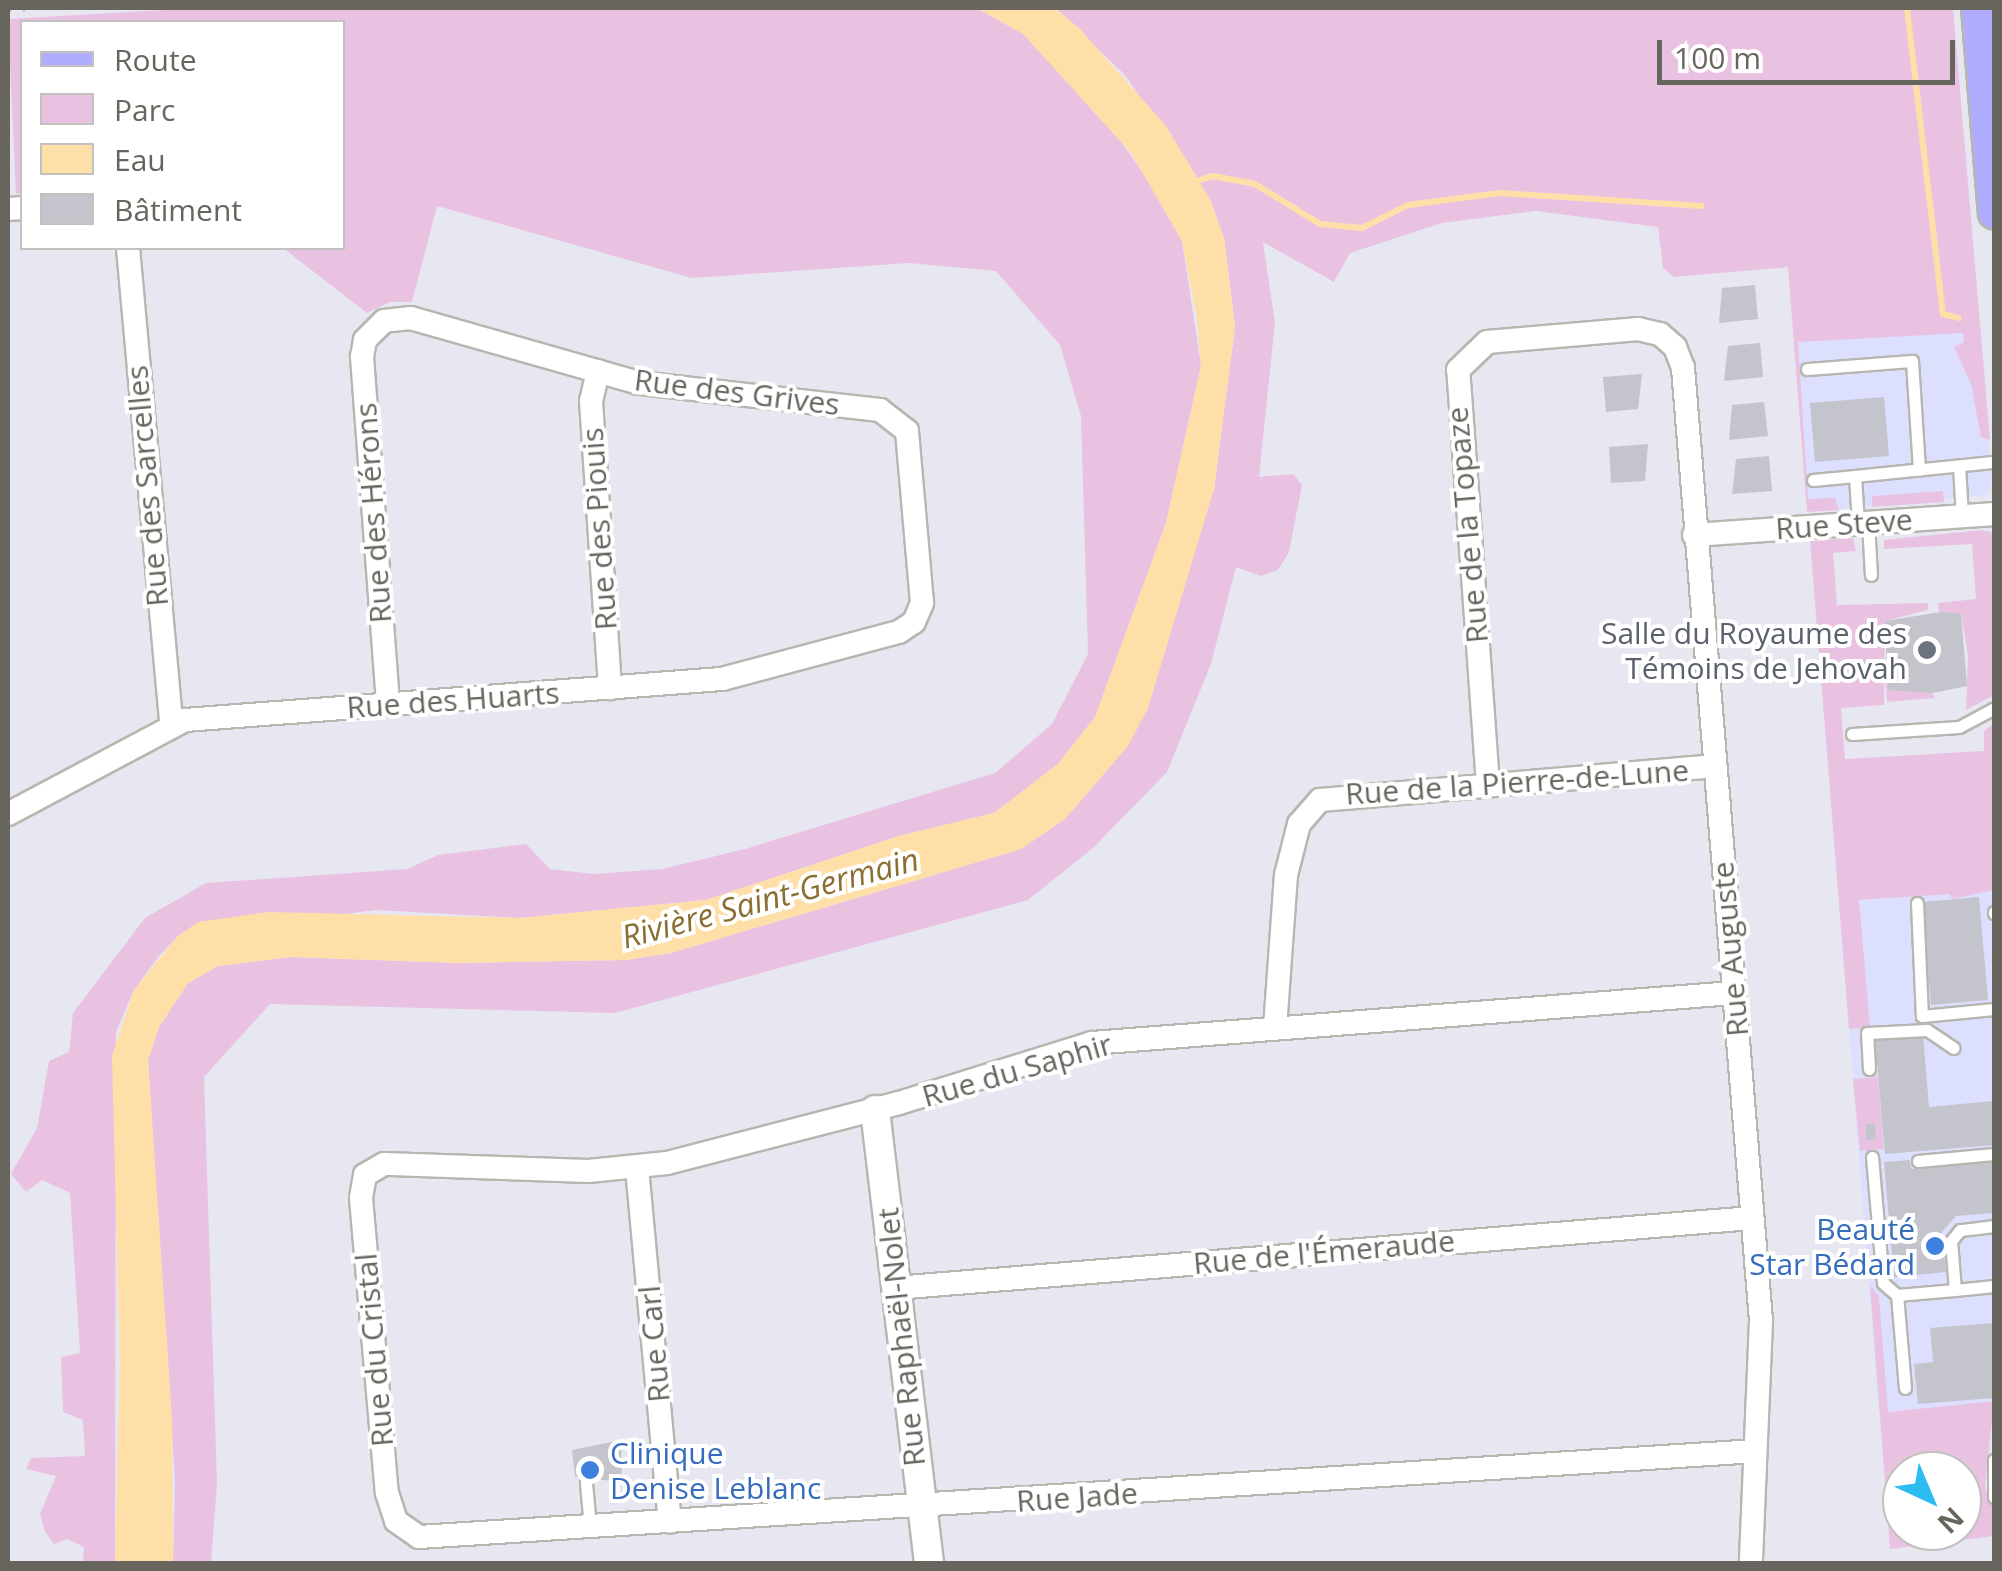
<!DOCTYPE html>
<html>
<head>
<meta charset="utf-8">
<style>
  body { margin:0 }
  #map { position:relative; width:2002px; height:1571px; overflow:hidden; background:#e7e7f1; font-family:"Open Sans",sans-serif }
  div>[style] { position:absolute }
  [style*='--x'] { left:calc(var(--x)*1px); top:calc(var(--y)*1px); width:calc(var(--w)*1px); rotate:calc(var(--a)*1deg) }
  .commercial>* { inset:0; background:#dddfff }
  .green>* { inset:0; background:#e9c2e2 }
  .water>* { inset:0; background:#ffdfa8 }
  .stream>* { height:6px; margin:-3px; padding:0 3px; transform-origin:3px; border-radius:3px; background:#ffdfa8 }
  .building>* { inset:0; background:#c3c4cc }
  .roads { filter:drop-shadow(2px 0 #b7b6af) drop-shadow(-2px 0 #b7b6af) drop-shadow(0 2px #b7b6af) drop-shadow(0 -2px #b7b6af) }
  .service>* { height:11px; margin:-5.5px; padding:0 5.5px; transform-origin:5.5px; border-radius:5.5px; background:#fff }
  .minor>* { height:22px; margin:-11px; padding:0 11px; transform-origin:11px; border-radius:11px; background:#fff }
  .tertiary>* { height:28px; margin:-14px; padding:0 14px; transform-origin:14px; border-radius:14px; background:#fff }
  .primary>* { height:30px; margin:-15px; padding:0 15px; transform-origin:15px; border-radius:15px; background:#b0adff }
  .rail>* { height:6px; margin-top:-3px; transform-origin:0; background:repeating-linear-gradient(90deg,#b3b2b1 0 2.5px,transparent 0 14.5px) }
  .dots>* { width:28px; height:28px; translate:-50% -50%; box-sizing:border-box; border:5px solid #fff; border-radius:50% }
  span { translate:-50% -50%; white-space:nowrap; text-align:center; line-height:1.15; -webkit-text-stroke:8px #fff; paint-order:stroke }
  .street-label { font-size:30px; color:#68655e }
  .worship-label { font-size:30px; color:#5b616d }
  .right { translate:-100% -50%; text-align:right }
  .shop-label { font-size:30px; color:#366cbe }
  .left { translate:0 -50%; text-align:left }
  .water-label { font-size:32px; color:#896f32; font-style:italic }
  .frame { position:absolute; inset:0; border:10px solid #68655e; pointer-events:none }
  .legend { position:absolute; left:20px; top:20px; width:325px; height:230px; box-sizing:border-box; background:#fff; border:2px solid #c3c1bf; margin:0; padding:12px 18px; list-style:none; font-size:30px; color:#68655e }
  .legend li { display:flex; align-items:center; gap:20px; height:50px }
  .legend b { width:50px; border:2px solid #c3c1bf }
  .north { position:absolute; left:1882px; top:1451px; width:100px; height:100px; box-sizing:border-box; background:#fff; border:2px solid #c3c1bf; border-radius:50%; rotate:136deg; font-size:28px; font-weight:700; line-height:40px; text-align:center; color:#68655e }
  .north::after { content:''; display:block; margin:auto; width:35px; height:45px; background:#2cbcf1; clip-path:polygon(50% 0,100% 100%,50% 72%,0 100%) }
  .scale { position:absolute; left:1657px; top:40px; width:298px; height:45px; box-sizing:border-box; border:5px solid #68655e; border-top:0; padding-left:12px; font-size:30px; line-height:35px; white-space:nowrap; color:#68655e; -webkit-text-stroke:8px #fff; paint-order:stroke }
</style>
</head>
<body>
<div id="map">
  <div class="commercial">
    <div style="clip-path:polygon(1981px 331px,1992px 482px,1986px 495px,1807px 512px,1794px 342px)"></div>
    <div style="clip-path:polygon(1994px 890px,1994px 1401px,1879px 1413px,1839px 902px)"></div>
  </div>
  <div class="green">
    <div style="clip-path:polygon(197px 8px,977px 8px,1023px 34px,1097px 109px,1168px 207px,1182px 241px,1201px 366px,1166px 523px,1095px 717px,1058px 764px,994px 813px,899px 836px,706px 900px,520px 918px,376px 910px,178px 936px,159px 956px,134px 990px,116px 1032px,115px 1563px,83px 1563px,84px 1547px,67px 1539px,54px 1544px,45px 1532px,40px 1514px,56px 1476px,26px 1469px,31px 1458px,85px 1456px,83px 1420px,63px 1412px,61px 1357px,80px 1353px,70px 1193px,42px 1180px,26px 1192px,11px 1174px,37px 1128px,49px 1061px,69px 1052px,73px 1013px,145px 918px,206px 883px,407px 869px,438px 855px,526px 844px,550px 869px,594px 874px,662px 869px,745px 849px,995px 773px,1052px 724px,1088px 654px,1081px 416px,1060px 345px,996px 271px,909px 263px,692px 278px,437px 206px,412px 302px,390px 302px,367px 313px,283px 248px,342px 248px,342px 22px,22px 22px,22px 193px,16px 194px,8px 19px)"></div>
    <div style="clip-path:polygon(1055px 8px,1953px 8px,1990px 440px,1981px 437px,1971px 384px,1954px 347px,1964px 342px,1963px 333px,1798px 342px,1808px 499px,1835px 498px,1839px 510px,1807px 512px,1788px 267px,1674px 277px,1663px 268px,1658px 227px,1536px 211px,1442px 223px,1350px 253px,1334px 282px,1263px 242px,1275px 322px,1259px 477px,1293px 474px,1302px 485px,1289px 552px,1278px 570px,1261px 576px,1236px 567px,1211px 664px,1167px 772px,1093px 848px,1028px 900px,615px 1013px,270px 1004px,204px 1077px,217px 1484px,211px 1563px,173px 1563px,175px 1481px,148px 1060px,159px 1027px,188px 983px,218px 966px,290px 957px,459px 963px,626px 960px,671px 953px,1021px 849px,1065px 819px,1214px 489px,1235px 327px,1224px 238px,1210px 199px,1125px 75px)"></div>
    <div style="clip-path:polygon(1943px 491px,1944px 502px,1872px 507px,1872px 496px)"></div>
    <div style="clip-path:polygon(1981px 530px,1991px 532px,1994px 543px,1994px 695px,1966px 710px,1968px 655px,1961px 615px,1939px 612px,1938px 603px,1976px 599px,1972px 544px,1884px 549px,1884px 540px)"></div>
    <div style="clip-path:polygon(1853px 538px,1856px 551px,1833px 553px,1837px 605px,1928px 603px,1928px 610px,1885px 621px,1884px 705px,1841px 708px,1845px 759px,1984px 751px,1984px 731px,1994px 723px,1994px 890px,1952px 899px,1950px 894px,1859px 900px,1870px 1027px,1849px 1029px,1810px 541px)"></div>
    <div style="clip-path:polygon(1885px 674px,1889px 690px,1929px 688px,1935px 698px,1887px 702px)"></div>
    <div style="clip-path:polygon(1878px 1077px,1884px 1149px,1860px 1151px,1853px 1079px)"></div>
    <div style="clip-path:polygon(evenodd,1870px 1285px,1879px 1297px,1888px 1412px,1994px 1401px,1985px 1488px,1994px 1509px,1994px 1536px,1890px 1549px,1870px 1285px,1902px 1471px,1962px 1471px,1962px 1531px,1902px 1531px,1902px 1471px)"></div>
  </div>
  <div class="water">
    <div style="clip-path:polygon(977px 8px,1055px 8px,1079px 28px,1166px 126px,1210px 199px,1224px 238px,1235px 327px,1214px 489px,1148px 708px,1128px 746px,1065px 819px,1021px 849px,671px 953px,626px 960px,459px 963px,290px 957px,218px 966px,188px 983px,159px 1027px,148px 1060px,172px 1418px,173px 1563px,115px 1563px,120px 1364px,112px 1056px,134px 990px,178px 936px,198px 922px,268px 912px,520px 918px,706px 900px,899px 836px,994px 813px,1058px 764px,1095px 717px,1166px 523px,1201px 366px,1197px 318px,1182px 241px,1131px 153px,1023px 34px)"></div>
  </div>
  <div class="stream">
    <div style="--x:1907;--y:8;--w:308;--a:83.3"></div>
    <div style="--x:1943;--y:314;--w:16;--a:14"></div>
    <div style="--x:1191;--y:183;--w:23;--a:-18"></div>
    <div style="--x:1213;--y:176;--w:43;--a:10.8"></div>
    <div style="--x:1255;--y:184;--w:76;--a:31.6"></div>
    <div style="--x:1320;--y:224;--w:42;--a:5.4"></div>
    <div style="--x:1362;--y:228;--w:51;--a:-26.6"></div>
    <div style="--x:1408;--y:205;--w:93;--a:-7.4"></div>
    <div style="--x:1500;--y:193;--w:202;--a:3.7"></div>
  </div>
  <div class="building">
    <div style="clip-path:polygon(1755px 285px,1758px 319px,1719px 323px,1722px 288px)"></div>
    <div style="clip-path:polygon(1760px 343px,1763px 377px,1724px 381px,1728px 346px)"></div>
    <div style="clip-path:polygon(1642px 374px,1638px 409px,1606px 412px,1603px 377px)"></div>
    <div style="clip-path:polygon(1884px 397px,1889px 456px,1815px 462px,1810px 403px)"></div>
    <div style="clip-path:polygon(1764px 402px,1768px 436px,1729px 440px,1732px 405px)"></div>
    <div style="clip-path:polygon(1648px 444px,1645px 481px,1611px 483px,1609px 447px)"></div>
    <div style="clip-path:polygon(1769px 456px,1772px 491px,1732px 494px,1736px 459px)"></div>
    <div style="clip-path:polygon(1941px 612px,1961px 614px,1967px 686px,1933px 693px,1888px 690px,1885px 621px)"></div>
    <div style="clip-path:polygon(1875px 660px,1876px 672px,1865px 673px,1864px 661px)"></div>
    <div style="clip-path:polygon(1979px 897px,1988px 1000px,1931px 1005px,1922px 902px)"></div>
    <div style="clip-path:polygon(1923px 1035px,1929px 1107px,1994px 1101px,1994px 1145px,1885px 1154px,1875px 1039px)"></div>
    <div style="clip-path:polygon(1875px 1123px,1876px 1139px,1866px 1140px,1866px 1124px)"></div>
    <div style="clip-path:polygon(1910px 1160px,1911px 1169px,1994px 1161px,1994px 1213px,1956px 1216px,1942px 1232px,1946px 1272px,1894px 1277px,1884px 1162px)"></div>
    <div style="clip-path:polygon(1994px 1323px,1994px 1398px,1918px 1404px,1914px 1364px,1933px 1362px,1930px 1328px)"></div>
    <div style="clip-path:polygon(621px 1440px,622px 1482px,575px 1477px,572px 1450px)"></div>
  </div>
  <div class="roads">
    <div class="service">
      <div style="--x:1807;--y:369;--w:105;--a:-4.4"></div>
      <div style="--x:1912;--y:361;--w:109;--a:86.3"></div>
      <div style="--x:1959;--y:466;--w:50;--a:86.6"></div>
      <div style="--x:1813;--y:480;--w:42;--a:-5.4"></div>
      <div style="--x:1868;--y:522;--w:53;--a:86.8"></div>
      <div style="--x:1858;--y:523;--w:47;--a:-93.7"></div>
      <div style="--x:1855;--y:476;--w:140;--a:-5.8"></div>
      <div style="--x:1852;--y:734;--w:107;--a:-3.7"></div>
      <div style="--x:1959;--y:727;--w:40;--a:-28"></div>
      <div style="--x:1917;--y:903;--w:113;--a:87.5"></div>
      <div style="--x:1922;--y:1016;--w:72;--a:-5.6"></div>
      <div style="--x:1994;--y:912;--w:1;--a:90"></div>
      <div style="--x:1869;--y:1069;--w:36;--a:-93"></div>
      <div style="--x:1867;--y:1033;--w:60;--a:-2.9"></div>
      <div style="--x:1927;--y:1030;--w:32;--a:34"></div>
      <div style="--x:1872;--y:1157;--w:126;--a:85"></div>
      <div style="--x:1883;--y:1283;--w:18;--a:41"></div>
      <div style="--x:1918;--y:1161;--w:76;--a:-5.3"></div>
      <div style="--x:1994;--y:1226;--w:34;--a:173"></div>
      <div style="--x:1960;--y:1230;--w:14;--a:129"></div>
      <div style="--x:1951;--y:1241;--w:49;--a:85.3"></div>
      <div style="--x:1955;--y:1290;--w:39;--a:-6"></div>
      <div style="--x:1905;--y:1388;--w:93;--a:-94.9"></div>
      <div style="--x:1897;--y:1295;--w:58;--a:-4.9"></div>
      <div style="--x:1994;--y:1460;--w:37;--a:90"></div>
      <div style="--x:586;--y:1483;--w:44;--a:84.8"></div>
    </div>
    <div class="minor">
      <div style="--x:8;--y:209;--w:14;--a:-4"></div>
      <div style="--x:128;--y:248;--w:478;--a:84.8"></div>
      <div style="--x:598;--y:371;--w:31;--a:103"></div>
      <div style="--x:591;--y:401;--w:288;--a:86.2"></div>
      <div style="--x:1694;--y:535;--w:301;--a:-4"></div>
      <div style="--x:1488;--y:785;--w:416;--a:-94.1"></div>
      <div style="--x:1458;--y:370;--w:40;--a:-44"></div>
      <div style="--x:1487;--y:342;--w:152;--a:-4.9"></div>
      <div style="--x:1638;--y:329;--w:23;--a:13"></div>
      <div style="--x:1660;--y:334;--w:20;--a:41"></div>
      <div style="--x:1675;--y:347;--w:22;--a:69"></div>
      <div style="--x:1683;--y:368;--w:956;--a:85.32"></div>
      <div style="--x:1761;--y:1321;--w:243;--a:92.4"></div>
      <div style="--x:8;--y:814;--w:200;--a:-28"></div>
      <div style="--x:185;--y:720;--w:539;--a:-4.37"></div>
      <div style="--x:722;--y:679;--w:183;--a:-14.9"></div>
      <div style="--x:899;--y:632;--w:18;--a:-34"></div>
      <div style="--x:914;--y:622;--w:21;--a:-67"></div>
      <div style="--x:922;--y:603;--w:173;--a:-95"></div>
      <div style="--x:907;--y:431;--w:34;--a:-142"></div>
      <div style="--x:880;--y:410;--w:243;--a:-173.6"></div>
      <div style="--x:639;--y:383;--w:237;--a:-164.1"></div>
      <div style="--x:411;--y:318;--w:27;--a:174"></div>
      <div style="--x:384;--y:321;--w:27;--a:135"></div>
      <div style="--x:365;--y:340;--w:17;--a:100"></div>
      <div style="--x:362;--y:357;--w:348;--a:85.7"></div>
      <div style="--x:1733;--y:993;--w:643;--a:175.54"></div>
      <div style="--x:1092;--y:1043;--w:202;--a:162.7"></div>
      <div style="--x:899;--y:1103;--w:240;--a:165.5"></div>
      <div style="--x:667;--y:1163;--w:79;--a:174.2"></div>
      <div style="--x:588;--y:1171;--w:204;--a:-178"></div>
      <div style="--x:384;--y:1164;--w:22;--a:150"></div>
      <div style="--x:365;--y:1175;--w:23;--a:100"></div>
      <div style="--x:361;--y:1198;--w:296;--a:85"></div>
      <div style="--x:387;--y:1493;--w:29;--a:72"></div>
      <div style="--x:396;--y:1521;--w:28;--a:35"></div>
      <div style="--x:419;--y:1537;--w:1339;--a:-3.68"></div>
      <div style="--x:1275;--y:1028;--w:153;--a:-85.9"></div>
      <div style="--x:1286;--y:875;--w:53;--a:-75.7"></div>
      <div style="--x:1299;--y:824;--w:32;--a:-49"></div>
      <div style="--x:1320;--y:800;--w:395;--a:-4.9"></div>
      <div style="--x:637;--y:1168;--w:355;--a:84.7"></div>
      <div style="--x:895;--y:1288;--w:860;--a:-4.67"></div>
    </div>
    <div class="tertiary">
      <div style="--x:875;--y:1110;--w:457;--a:83.2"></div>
    </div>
    <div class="primary">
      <div style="--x:1977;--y:8;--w:206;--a:85.3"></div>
    </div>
  </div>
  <div class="rail">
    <div style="--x:8;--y:9;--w:26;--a:-2"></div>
  </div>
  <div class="dots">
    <div style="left:1927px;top:650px;background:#6b7280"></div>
    <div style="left:1935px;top:1246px;background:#3f7fe0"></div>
    <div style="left:590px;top:1470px;background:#3f7fe0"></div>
  </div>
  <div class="street-label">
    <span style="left:737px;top:392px;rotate:7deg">Rue des Grives</span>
    <span style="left:147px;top:486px;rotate:-95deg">Rue des Sarcelles</span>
    <span style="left:373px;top:513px;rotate:-94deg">Rue des Hérons</span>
    <span style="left:1844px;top:524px;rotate:-4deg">Rue Steve</span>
    <span style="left:1467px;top:525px;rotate:-95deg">Rue de la Topaze</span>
    <span style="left:599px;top:529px;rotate:-94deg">Rue des Piouis</span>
    <span style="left:453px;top:700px;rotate:-4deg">Rue des Huarts</span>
    <span style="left:1517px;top:782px;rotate:-4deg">Rue de la Pierre-de-Lune</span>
    <span style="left:1730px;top:949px;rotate:-95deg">Rue Auguste</span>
    <span style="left:1017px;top:1070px;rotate:-16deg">Rue du Saphir</span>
    <span style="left:1324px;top:1252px;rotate:-5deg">Rue de l'Émeraude</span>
    <span style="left:901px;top:1337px;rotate:-96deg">Rue Raphaël-Nolet</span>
    <span style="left:654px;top:1344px;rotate:-95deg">Rue Carl</span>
    <span style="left:374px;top:1350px;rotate:-95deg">Rue du Cristal</span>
    <span style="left:1077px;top:1497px;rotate:-4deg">Rue Jade</span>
  </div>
  <div class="worship-label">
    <span class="right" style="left:1907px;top:650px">Salle du Royaume des<br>Témoins de Jehovah</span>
  </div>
  <div class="shop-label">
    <span class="right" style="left:1915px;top:1246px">Beauté<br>Star Bédard</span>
    <span class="left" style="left:610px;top:1470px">Clinique<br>Denise Leblanc</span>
  </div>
  <div class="water-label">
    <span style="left:770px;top:898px;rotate:-15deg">Rivière Saint-Germain</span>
  </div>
  <div class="frame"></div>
  <ul class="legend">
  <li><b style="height:12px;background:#b0adff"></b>Route</li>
  <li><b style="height:28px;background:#e9c2e2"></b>Parc</li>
  <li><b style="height:28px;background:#ffdfa8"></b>Eau</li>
  <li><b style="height:28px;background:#c3c4cc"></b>Bâtiment</li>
  </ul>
  <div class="north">N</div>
  <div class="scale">100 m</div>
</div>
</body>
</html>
